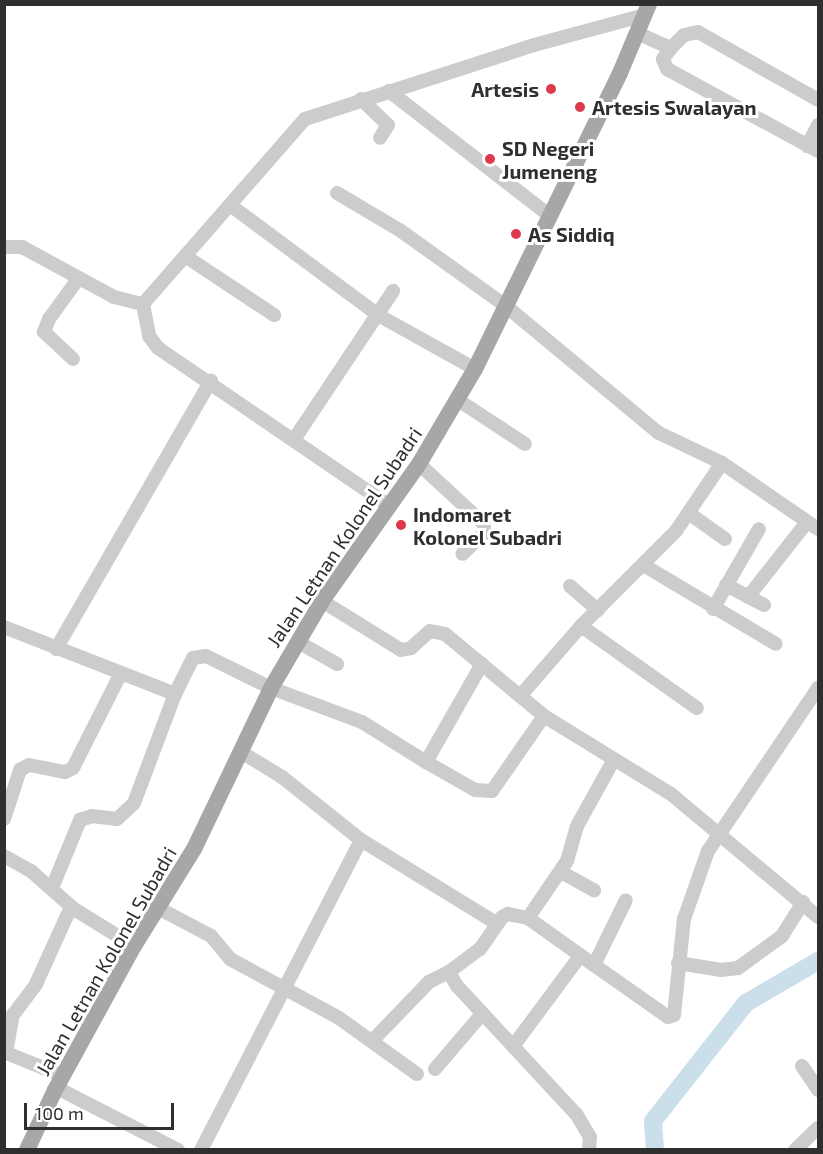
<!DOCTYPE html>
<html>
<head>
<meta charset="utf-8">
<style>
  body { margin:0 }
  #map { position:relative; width:823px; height:1154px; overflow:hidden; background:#fff; font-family:"Exo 2",sans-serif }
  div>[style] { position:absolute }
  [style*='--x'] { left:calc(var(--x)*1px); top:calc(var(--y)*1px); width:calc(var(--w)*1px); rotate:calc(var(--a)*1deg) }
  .river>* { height:18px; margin:-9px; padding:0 9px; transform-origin:9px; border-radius:9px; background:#cadfea }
  .minor>* { height:14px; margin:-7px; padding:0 7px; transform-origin:7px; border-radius:7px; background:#ccc }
  .major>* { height:16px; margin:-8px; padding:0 8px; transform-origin:8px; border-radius:8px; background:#a7a7a7 }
  .dots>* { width:16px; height:16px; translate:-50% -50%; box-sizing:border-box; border:3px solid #fff; border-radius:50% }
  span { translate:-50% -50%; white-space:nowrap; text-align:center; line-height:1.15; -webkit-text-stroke:6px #fff; paint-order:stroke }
  .poi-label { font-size:20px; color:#2f2f2f; font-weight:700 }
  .right { translate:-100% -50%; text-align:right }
  .left { translate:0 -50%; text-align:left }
  .street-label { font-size:20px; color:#2f2f2f }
  .frame { position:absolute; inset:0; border:6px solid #2f2f2f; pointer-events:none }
  .scale { position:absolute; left:24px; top:1103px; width:150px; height:27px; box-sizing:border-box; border:3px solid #2f2f2f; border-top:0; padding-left:8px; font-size:18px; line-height:21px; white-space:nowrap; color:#2f2f2f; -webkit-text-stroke:4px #fff; paint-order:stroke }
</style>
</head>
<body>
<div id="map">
  <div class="river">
    <div style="--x:655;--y:1150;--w:29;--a:-94"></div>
    <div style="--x:653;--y:1121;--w:150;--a:-51.8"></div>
    <div style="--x:746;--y:1003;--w:83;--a:-30.3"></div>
  </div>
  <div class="minor">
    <div style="--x:637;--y:33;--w:37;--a:24"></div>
    <div style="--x:671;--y:48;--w:18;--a:-45"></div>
    <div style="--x:684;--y:35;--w:14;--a:-12"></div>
    <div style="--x:698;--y:32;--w:138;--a:29.5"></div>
    <div style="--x:671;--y:48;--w:14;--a:126"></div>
    <div style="--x:663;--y:59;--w:11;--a:68"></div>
    <div style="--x:667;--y:69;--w:172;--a:28.5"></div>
    <div style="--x:389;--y:91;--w:204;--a:37.8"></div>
    <div style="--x:361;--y:99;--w:37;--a:44"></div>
    <div style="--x:388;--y:125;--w:15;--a:122"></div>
    <div style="--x:807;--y:146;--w:24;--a:-62"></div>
    <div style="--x:337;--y:193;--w:74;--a:30.7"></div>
    <div style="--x:401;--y:231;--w:130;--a:35.6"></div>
    <div style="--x:507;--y:307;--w:197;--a:39.7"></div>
    <div style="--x:659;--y:433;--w:70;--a:25.5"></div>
    <div style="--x:722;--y:463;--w:82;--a:124.1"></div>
    <div style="--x:676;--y:531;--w:134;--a:135"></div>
    <div style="--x:581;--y:626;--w:91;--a:131"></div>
    <div style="--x:230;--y:205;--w:184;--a:36.6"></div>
    <div style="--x:378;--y:315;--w:111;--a:29.1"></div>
    <div style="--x:4;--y:247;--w:18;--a:0"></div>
    <div style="--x:22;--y:247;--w:105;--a:28.5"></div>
    <div style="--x:114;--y:297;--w:30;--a:14"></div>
    <div style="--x:185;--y:256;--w:107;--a:33.5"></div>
    <div style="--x:143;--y:304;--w:246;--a:-48.8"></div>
    <div style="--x:305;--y:119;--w:241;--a:-17.9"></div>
    <div style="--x:534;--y:45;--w:115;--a:-15.1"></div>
    <div style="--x:143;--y:304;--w:33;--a:79"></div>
    <div style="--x:149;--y:336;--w:15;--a:53"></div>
    <div style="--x:158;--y:348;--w:277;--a:34.3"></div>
    <div style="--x:73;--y:359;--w:40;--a:-137"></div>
    <div style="--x:44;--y:332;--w:14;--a:-69"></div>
    <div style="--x:49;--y:319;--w:49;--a:-54.1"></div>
    <div style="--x:458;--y:400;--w:80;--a:33.3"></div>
    <div style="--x:295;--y:438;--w:177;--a:-56.3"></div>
    <div style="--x:722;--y:463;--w:116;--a:34.5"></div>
    <div style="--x:419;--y:464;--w:88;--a:42.7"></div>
    <div style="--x:484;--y:524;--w:9;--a:90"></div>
    <div style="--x:484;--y:533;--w:30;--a:136"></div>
    <div style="--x:690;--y:514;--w:43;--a:35.5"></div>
    <div style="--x:645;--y:566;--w:152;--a:30.8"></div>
    <div style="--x:726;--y:585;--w:43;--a:27.8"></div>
    <div style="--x:570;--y:586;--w:37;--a:41"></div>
    <div style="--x:748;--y:597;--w:95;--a:-51.8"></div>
    <div style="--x:322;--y:601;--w:93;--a:31.8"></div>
    <div style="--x:401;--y:650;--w:10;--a:-11"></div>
    <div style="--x:411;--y:648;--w:25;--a:-42"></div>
    <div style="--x:430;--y:631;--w:15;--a:11"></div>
    <div style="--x:445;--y:634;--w:129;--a:39.6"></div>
    <div style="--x:544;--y:716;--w:149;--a:31.6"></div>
    <div style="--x:671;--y:794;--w:192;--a:39.9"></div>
    <div style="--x:713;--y:609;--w:92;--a:-60.1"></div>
    <div style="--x:581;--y:626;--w:142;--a:35.3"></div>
    <div style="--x:4;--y:627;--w:184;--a:21.4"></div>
    <div style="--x:175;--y:694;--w:40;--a:-63.4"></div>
    <div style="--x:193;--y:658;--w:13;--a:-9"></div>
    <div style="--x:206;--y:656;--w:72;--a:26.2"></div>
    <div style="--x:271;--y:688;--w:97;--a:20.5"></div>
    <div style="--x:362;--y:722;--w:75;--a:32"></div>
    <div style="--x:426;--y:762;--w:113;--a:-60.3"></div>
    <div style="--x:298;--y:642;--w:45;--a:29.4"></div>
    <div style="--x:56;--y:649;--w:310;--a:-60"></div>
    <div style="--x:426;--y:762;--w:56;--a:29.7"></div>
    <div style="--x:475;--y:790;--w:17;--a:3"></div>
    <div style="--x:492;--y:791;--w:91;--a:-55.3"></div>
    <div style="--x:4;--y:819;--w:52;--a:-71.9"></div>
    <div style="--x:20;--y:770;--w:10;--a:-29"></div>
    <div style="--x:29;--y:765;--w:37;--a:11"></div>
    <div style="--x:65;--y:772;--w:9;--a:-27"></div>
    <div style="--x:73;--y:768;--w:106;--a:-63.2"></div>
    <div style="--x:361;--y:840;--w:158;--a:31.6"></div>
    <div style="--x:4;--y:856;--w:31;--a:29"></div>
    <div style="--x:31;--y:871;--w:57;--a:41.5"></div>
    <div style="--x:74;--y:909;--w:70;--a:31.7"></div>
    <div style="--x:561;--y:872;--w:38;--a:29"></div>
    <div style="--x:52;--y:888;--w:74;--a:-67.6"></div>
    <div style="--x:80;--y:820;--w:13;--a:-18"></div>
    <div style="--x:92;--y:816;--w:25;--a:7"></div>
    <div style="--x:117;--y:819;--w:23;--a:-43"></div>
    <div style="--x:134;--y:803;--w:116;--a:-69.4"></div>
    <div style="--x:158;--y:908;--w:60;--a:27.8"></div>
    <div style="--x:211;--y:936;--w:30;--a:50"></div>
    <div style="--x:230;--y:959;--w:124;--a:28.4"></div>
    <div style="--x:339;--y:1018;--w:96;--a:35.7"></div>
    <div style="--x:528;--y:918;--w:81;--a:35.5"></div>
    <div style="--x:594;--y:965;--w:72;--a:-63.8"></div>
    <div style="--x:678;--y:963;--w:44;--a:9.2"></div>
    <div style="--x:721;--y:970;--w:17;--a:-7"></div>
    <div style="--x:738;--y:968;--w:54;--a:-36"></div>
    <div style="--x:782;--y:936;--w:40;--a:-58"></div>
    <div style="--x:594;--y:965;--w:90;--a:35.1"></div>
    <div style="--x:668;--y:1017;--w:6;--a:-18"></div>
    <div style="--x:674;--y:1015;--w:97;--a:-84.1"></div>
    <div style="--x:684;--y:919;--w:72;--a:-70.6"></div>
    <div style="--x:708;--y:851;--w:197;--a:-56"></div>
    <div style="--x:373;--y:1040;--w:81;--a:-46"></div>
    <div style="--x:429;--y:982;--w:22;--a:-27"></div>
    <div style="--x:514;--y:1045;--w:111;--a:-53.4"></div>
    <div style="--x:4;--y:1052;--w:64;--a:22.1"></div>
    <div style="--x:6;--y:1053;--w:39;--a:-80"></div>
    <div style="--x:13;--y:1015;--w:39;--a:-53"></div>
    <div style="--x:36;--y:984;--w:85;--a:-65.6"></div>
    <div style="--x:802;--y:1066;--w:29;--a:56"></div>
    <div style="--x:435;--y:1069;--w:72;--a:-49.5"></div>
    <div style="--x:57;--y:1088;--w:136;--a:27.1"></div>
    <div style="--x:201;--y:1150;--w:349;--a:-62.7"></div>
    <div style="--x:361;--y:840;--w:101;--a:-141.4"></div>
    <div style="--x:282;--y:777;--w:48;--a:-148.6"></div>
    <div style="--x:589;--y:1150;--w:13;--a:-86"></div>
    <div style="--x:590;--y:1137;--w:27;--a:-121"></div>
    <div style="--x:576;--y:1114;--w:175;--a:-132.9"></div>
    <div style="--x:457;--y:986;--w:16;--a:-120"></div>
    <div style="--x:449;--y:972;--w:39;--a:-37"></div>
    <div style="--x:480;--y:949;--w:39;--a:-55"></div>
    <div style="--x:502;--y:917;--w:7;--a:-27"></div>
    <div style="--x:508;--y:914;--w:20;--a:11"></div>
    <div style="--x:528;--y:918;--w:69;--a:-55.6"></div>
    <div style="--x:567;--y:861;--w:36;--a:-74"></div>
    <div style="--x:577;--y:826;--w:74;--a:-61"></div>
    <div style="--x:795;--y:1150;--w:32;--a:-44"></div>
  </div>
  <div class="major">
    <div style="--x:27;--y:1150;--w:66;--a:-65"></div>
    <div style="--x:55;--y:1090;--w:164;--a:-61.3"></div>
    <div style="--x:134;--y:946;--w:114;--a:-58.3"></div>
    <div style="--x:194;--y:849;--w:178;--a:-64.4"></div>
    <div style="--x:271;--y:688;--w:101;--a:-59.6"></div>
    <div style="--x:322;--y:601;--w:168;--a:-54.7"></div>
    <div style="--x:419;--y:464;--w:110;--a:-59.5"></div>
    <div style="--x:475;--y:369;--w:330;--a:-63.9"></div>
    <div style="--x:620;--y:73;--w:75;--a:-67.2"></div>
  </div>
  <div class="dots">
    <div style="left:551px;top:89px;background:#de384c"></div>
    <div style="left:580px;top:107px;background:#de384c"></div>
    <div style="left:490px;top:159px;background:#de384c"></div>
    <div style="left:516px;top:234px;background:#de384c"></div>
    <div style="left:401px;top:525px;background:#de384c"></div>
  </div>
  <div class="poi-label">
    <span class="right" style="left:539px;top:89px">Artesis</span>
    <span class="left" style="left:592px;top:107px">Artesis Swalayan</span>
    <span class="left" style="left:502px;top:160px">SD Negeri<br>Jumeneng</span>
    <span class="left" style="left:528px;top:234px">As Siddiq</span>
    <span class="left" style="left:413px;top:526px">Indomaret<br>Kolonel Subadri</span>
  </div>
  <div class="street-label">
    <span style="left:344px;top:537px;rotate:-56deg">Jalan Letnan Kolonel Subadri</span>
    <span style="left:106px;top:961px;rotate:-60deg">Jalan Letnan Kolonel Subadri</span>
  </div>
  <div class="frame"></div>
  <div class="scale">100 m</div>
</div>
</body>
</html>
